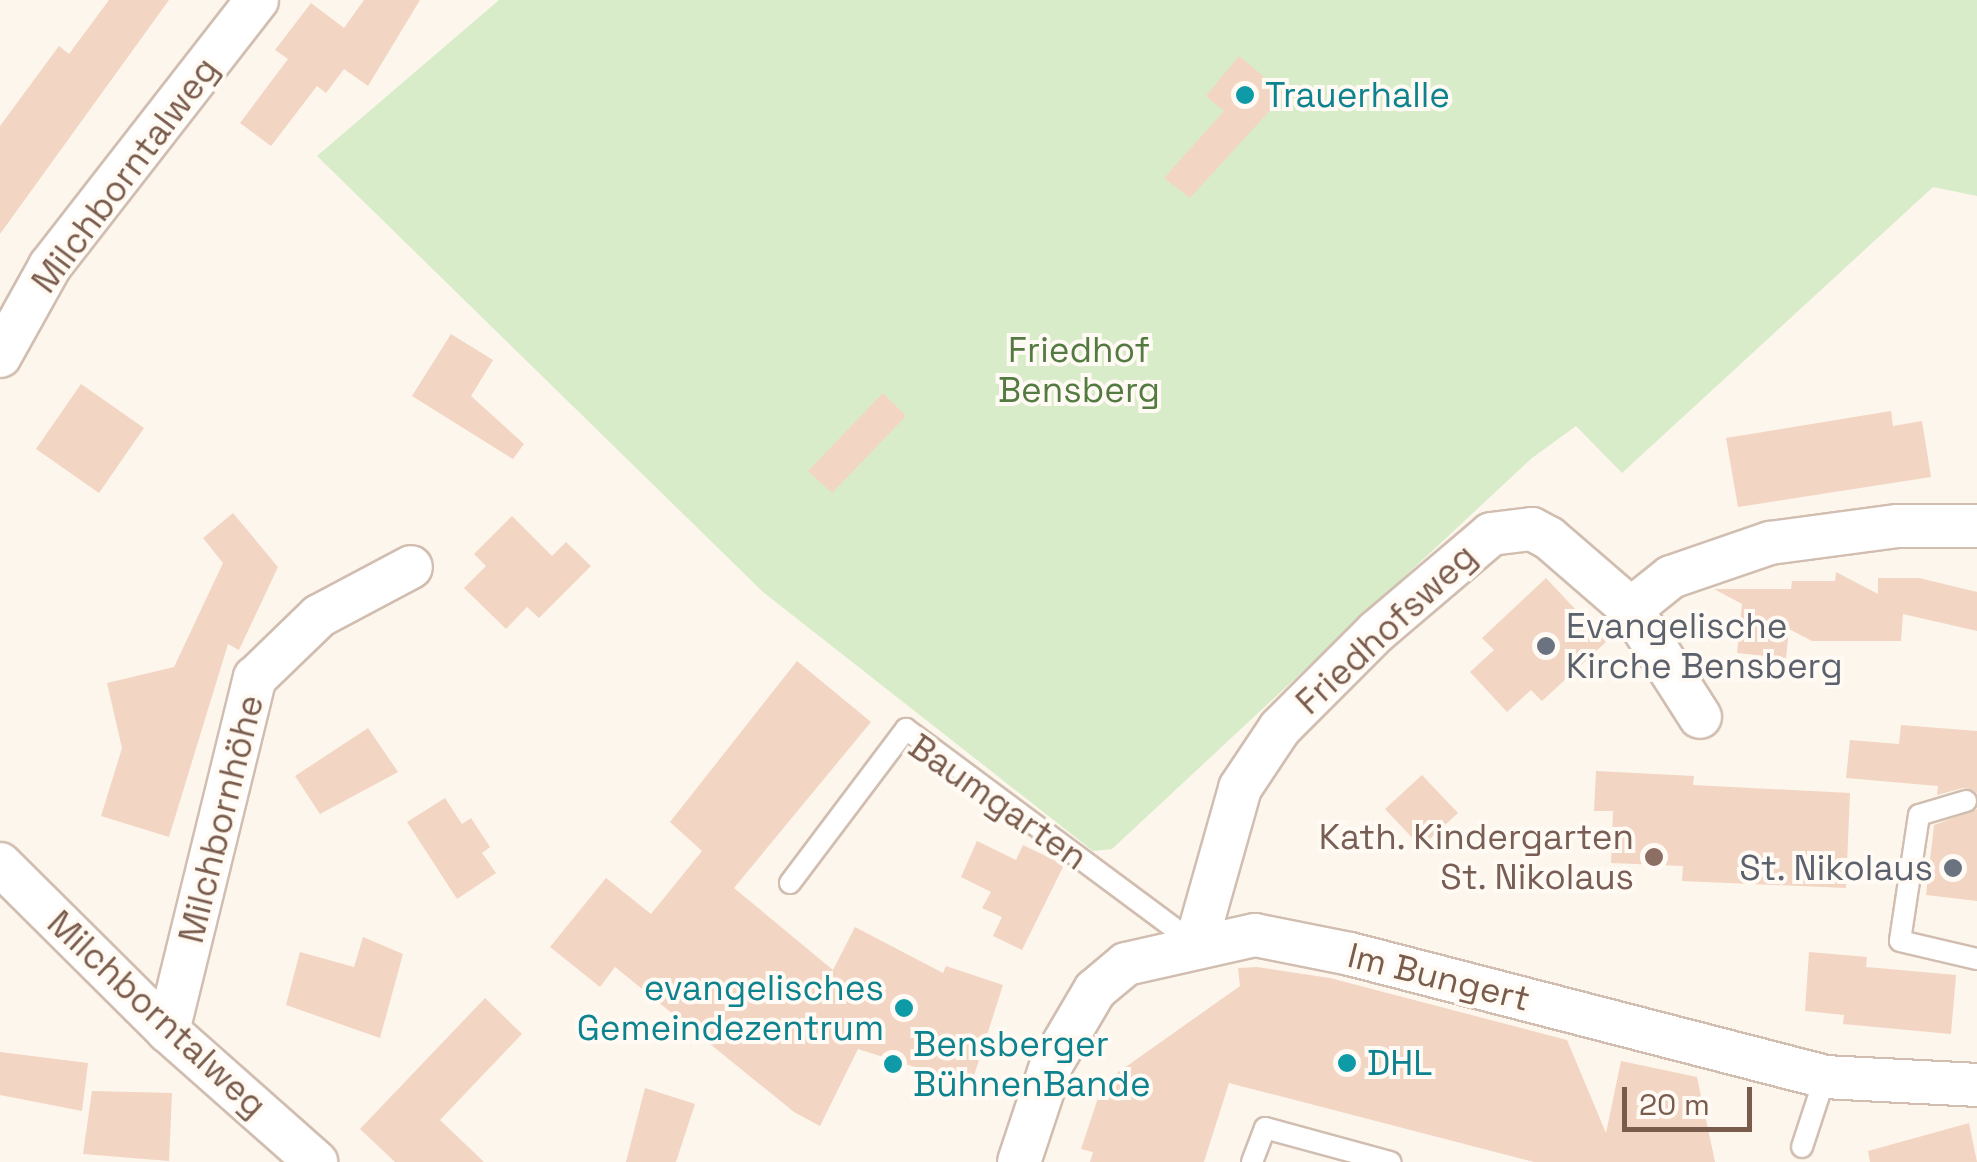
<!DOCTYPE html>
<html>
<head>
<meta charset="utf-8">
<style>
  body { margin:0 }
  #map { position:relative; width:1977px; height:1162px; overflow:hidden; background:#fdf6ec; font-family:"Space Grotesk",sans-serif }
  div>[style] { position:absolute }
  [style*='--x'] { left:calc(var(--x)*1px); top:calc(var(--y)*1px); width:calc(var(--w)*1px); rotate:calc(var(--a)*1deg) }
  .green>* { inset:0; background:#d8ecc9 }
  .building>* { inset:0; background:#f3d5c3 }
  .roads { filter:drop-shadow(2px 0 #d1beb0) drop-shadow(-2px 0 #d1beb0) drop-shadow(0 2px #d1beb0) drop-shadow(0 -2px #d1beb0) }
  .service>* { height:20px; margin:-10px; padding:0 10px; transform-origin:10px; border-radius:10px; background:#fff }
  .minor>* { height:42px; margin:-21px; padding:0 21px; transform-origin:21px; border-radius:21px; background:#fff }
  .dots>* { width:28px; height:28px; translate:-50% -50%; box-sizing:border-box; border:5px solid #fffaf3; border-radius:50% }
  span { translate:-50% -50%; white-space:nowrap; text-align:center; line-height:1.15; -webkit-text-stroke:8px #fffaf3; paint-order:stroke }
  .culture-label { font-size:35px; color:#0d838f }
  .left { translate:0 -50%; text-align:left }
  .right { translate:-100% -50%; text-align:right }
  .street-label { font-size:35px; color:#7a5c4d }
  .park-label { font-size:35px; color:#537a41 }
  .worship-label { font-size:35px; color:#5b616d }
  .education-label { font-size:35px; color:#785e54 }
  .scale { position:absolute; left:1622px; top:1087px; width:130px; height:45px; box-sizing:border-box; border:5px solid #7a5c4d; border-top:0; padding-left:12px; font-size:30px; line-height:35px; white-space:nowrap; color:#7a5c4d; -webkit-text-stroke:8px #fffaf3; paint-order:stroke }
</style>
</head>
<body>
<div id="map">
  <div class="green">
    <div style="clip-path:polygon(499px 0,1977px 0,1977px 196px,1933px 187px,1622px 473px,1576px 426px,1532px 458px,1112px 849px,1093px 851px,763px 592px,317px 156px)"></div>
  </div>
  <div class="building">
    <div style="clip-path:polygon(109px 0,169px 0,0 234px,0 126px,59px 46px,69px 54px)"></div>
    <div style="clip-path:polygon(364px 0,420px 0,368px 86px,344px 69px,326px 93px,317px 86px,271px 146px,240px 123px,288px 59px,275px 50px,311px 3px,344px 28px)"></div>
    <div style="clip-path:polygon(1239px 56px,1285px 94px,1190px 198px,1164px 178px,1224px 111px,1206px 96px)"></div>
    <div style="clip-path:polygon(451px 334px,493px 360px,471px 396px,524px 444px,513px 459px,412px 396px)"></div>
    <div style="clip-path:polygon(81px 384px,144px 428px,99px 493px,36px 449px)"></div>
    <div style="clip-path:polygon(883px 393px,906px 416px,832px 493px,808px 471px)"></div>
    <div style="clip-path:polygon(1891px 411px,1893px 426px,1922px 421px,1931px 477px,1738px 507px,1726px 438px)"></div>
    <div style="clip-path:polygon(233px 513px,278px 567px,239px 650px,228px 644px,169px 837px,101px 816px,122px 748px,107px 683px,174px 667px,223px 563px,203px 538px)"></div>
    <div style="clip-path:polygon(512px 516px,552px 556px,566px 542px,591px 566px,539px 618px,527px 607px,506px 629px,464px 588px,486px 566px,474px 554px)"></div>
    <div style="clip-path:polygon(1836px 572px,1878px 594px,1878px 578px,1919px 578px,1977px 592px,1977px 631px,1903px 614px,1901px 641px,1812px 641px,1789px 629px,1786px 658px,1737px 653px,1742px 604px,1714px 589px,1791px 589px,1792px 581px,1835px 581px)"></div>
    <div style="clip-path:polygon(1546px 578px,1606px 642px,1542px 701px,1531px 690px,1507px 712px,1470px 672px,1494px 650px,1482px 638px)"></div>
    <div style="clip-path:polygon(797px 661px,871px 722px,734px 888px,833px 970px,855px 927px,943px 973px,946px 966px,1003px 985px,971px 1085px,858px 1049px,820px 1126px,794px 1112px,615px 967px,600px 987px,550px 947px,606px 878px,651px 914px,702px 851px,670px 822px)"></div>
    <div style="clip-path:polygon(1901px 725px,1977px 731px,1977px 793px,1963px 788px,1937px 795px,1938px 786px,1846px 778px,1850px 740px,1899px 744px)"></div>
    <div style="clip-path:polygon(368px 728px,398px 772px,320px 814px,295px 776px)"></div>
    <div style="clip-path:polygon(1596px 771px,1694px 776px,1693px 785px,1850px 793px,1846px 888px,1682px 881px,1683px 866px,1611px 863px,1613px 811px,1594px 811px)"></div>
    <div style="clip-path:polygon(1422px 775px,1458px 813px,1421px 847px,1385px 809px)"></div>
    <div style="clip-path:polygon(445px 798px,462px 824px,471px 818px,490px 847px,482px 853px,496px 873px,457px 899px,407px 822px)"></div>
    <div style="clip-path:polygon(1977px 809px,1977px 901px,1926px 895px,1934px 825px)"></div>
    <div style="clip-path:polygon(977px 841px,1016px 860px,1023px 845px,1064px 865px,1022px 950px,993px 936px,1002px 917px,982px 908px,991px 892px,961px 877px)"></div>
    <div style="clip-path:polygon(363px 937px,403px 954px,380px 1038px,286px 1005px,300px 952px,354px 967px)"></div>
    <div style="clip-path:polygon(1809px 952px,1867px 957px,1866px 967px,1956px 975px,1951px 1034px,1843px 1024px,1844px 1015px,1805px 1011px)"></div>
    <div style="clip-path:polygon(1257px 967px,1330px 978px,1567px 1040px,1606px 1133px,1621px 1061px,1697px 1077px,1715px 1162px,1534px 1162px,1229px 1083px,1204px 1162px,1090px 1162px,1093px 1152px,1081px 1149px,1103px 1083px,1240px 986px,1238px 968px)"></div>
    <div style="clip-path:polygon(485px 998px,522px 1034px,440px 1120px,484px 1162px,395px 1162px,360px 1129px)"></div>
    <div style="clip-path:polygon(0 1052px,88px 1063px,82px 1111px,0 1095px)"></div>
    <div style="clip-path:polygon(645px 1088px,695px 1104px,676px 1162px,626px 1162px)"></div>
    <div style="clip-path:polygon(92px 1091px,172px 1093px,169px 1161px,83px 1154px)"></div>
    <div style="clip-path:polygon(1969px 1123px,1977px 1162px,1870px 1162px,1868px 1151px)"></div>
  </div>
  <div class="roads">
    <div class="service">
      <div style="--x:1966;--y:801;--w:49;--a:163.4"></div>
      <div style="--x:1919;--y:815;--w:127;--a:98.6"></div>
      <div style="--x:1900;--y:941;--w:79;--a:13.2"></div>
      <div style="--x:790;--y:883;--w:193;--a:-53"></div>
      <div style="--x:906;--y:729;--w:361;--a:36.6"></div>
      <div style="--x:1802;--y:1147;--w:74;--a:-71.8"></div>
      <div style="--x:1252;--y:1162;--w:36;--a:-69"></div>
      <div style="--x:1265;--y:1128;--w:130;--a:15.2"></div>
    </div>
    <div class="minor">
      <div style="--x:0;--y:356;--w:103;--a:-60.9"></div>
      <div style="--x:50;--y:266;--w:337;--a:-52.1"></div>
      <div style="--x:1631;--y:609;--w:51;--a:-38.7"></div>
      <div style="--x:1671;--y:577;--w:105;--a:-19"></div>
      <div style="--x:1770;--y:543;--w:129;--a:-7.6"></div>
      <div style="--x:1898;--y:526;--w:79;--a:0"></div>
      <div style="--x:0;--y:864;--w:237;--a:44.8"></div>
      <div style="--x:168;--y:1031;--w:198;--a:41.5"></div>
      <div style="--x:1196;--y:944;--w:162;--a:-74.2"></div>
      <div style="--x:1240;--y:788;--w:72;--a:-56.3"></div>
      <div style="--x:1280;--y:728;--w:136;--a:-45"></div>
      <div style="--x:1376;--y:632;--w:151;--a:-40.4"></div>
      <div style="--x:1491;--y:534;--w:41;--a:-7"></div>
      <div style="--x:1532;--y:529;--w:19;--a:28"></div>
      <div style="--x:1549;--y:538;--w:108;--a:40.9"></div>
      <div style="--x:1631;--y:609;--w:128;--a:57.4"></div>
      <div style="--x:168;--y:1031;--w:364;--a:-76.2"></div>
      <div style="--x:255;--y:678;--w:89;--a:-44.1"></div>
      <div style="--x:319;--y:616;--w:104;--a:-28"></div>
      <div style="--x:1019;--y:1162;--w:104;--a:-71.6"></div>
      <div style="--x:1052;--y:1063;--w:85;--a:-59.5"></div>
      <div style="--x:1095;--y:990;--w:40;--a:-40"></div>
      <div style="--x:1126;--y:964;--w:132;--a:-12.7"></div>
      <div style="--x:1255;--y:935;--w:97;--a:11.3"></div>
      <div style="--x:1350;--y:954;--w:491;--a:14.5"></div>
      <div style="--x:1825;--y:1077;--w:152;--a:3"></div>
    </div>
  </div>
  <div class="dots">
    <div style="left:1245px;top:95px;background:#0f9aa8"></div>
    <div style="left:1546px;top:646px;background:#6b7280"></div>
    <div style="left:1654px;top:857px;background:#8d6e63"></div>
    <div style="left:1953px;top:868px;background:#6b7280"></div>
    <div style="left:904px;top:1008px;background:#0f9aa8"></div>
    <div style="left:1347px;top:1063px;background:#0f9aa8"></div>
    <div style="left:893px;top:1064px;background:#0f9aa8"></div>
  </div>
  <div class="culture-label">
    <span class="left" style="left:1265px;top:95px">Trauerhalle</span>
    <span class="right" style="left:884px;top:1008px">evangelisches<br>Gemeindezentrum</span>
    <span class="left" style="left:913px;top:1064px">Bensberger<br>BühnenBande</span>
    <span class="left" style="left:1367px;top:1063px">DHL</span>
  </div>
  <div class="street-label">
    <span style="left:125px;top:175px;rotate:-53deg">Milchborntalweg</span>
    <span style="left:1386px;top:629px;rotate:-43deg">Friedhofsweg</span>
    <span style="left:998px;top:802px;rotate:35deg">Baumgarten</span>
    <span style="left:221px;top:819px;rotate:-76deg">Milchbornhöhe</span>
    <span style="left:1439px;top:977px;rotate:14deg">Im Bungert</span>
    <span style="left:157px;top:1014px;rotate:43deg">Milchborntalweg</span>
  </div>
  <div class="park-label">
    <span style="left:1079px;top:370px">Friedhof<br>Bensberg</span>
  </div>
  <div class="worship-label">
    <span class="left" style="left:1566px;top:646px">Evangelische<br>Kirche Bensberg</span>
    <span class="right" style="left:1933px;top:868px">St. Nikolaus</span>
  </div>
  <div class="education-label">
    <span class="right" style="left:1634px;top:857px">Kath. Kindergarten<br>St. Nikolaus</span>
  </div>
  <div class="scale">20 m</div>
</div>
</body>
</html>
